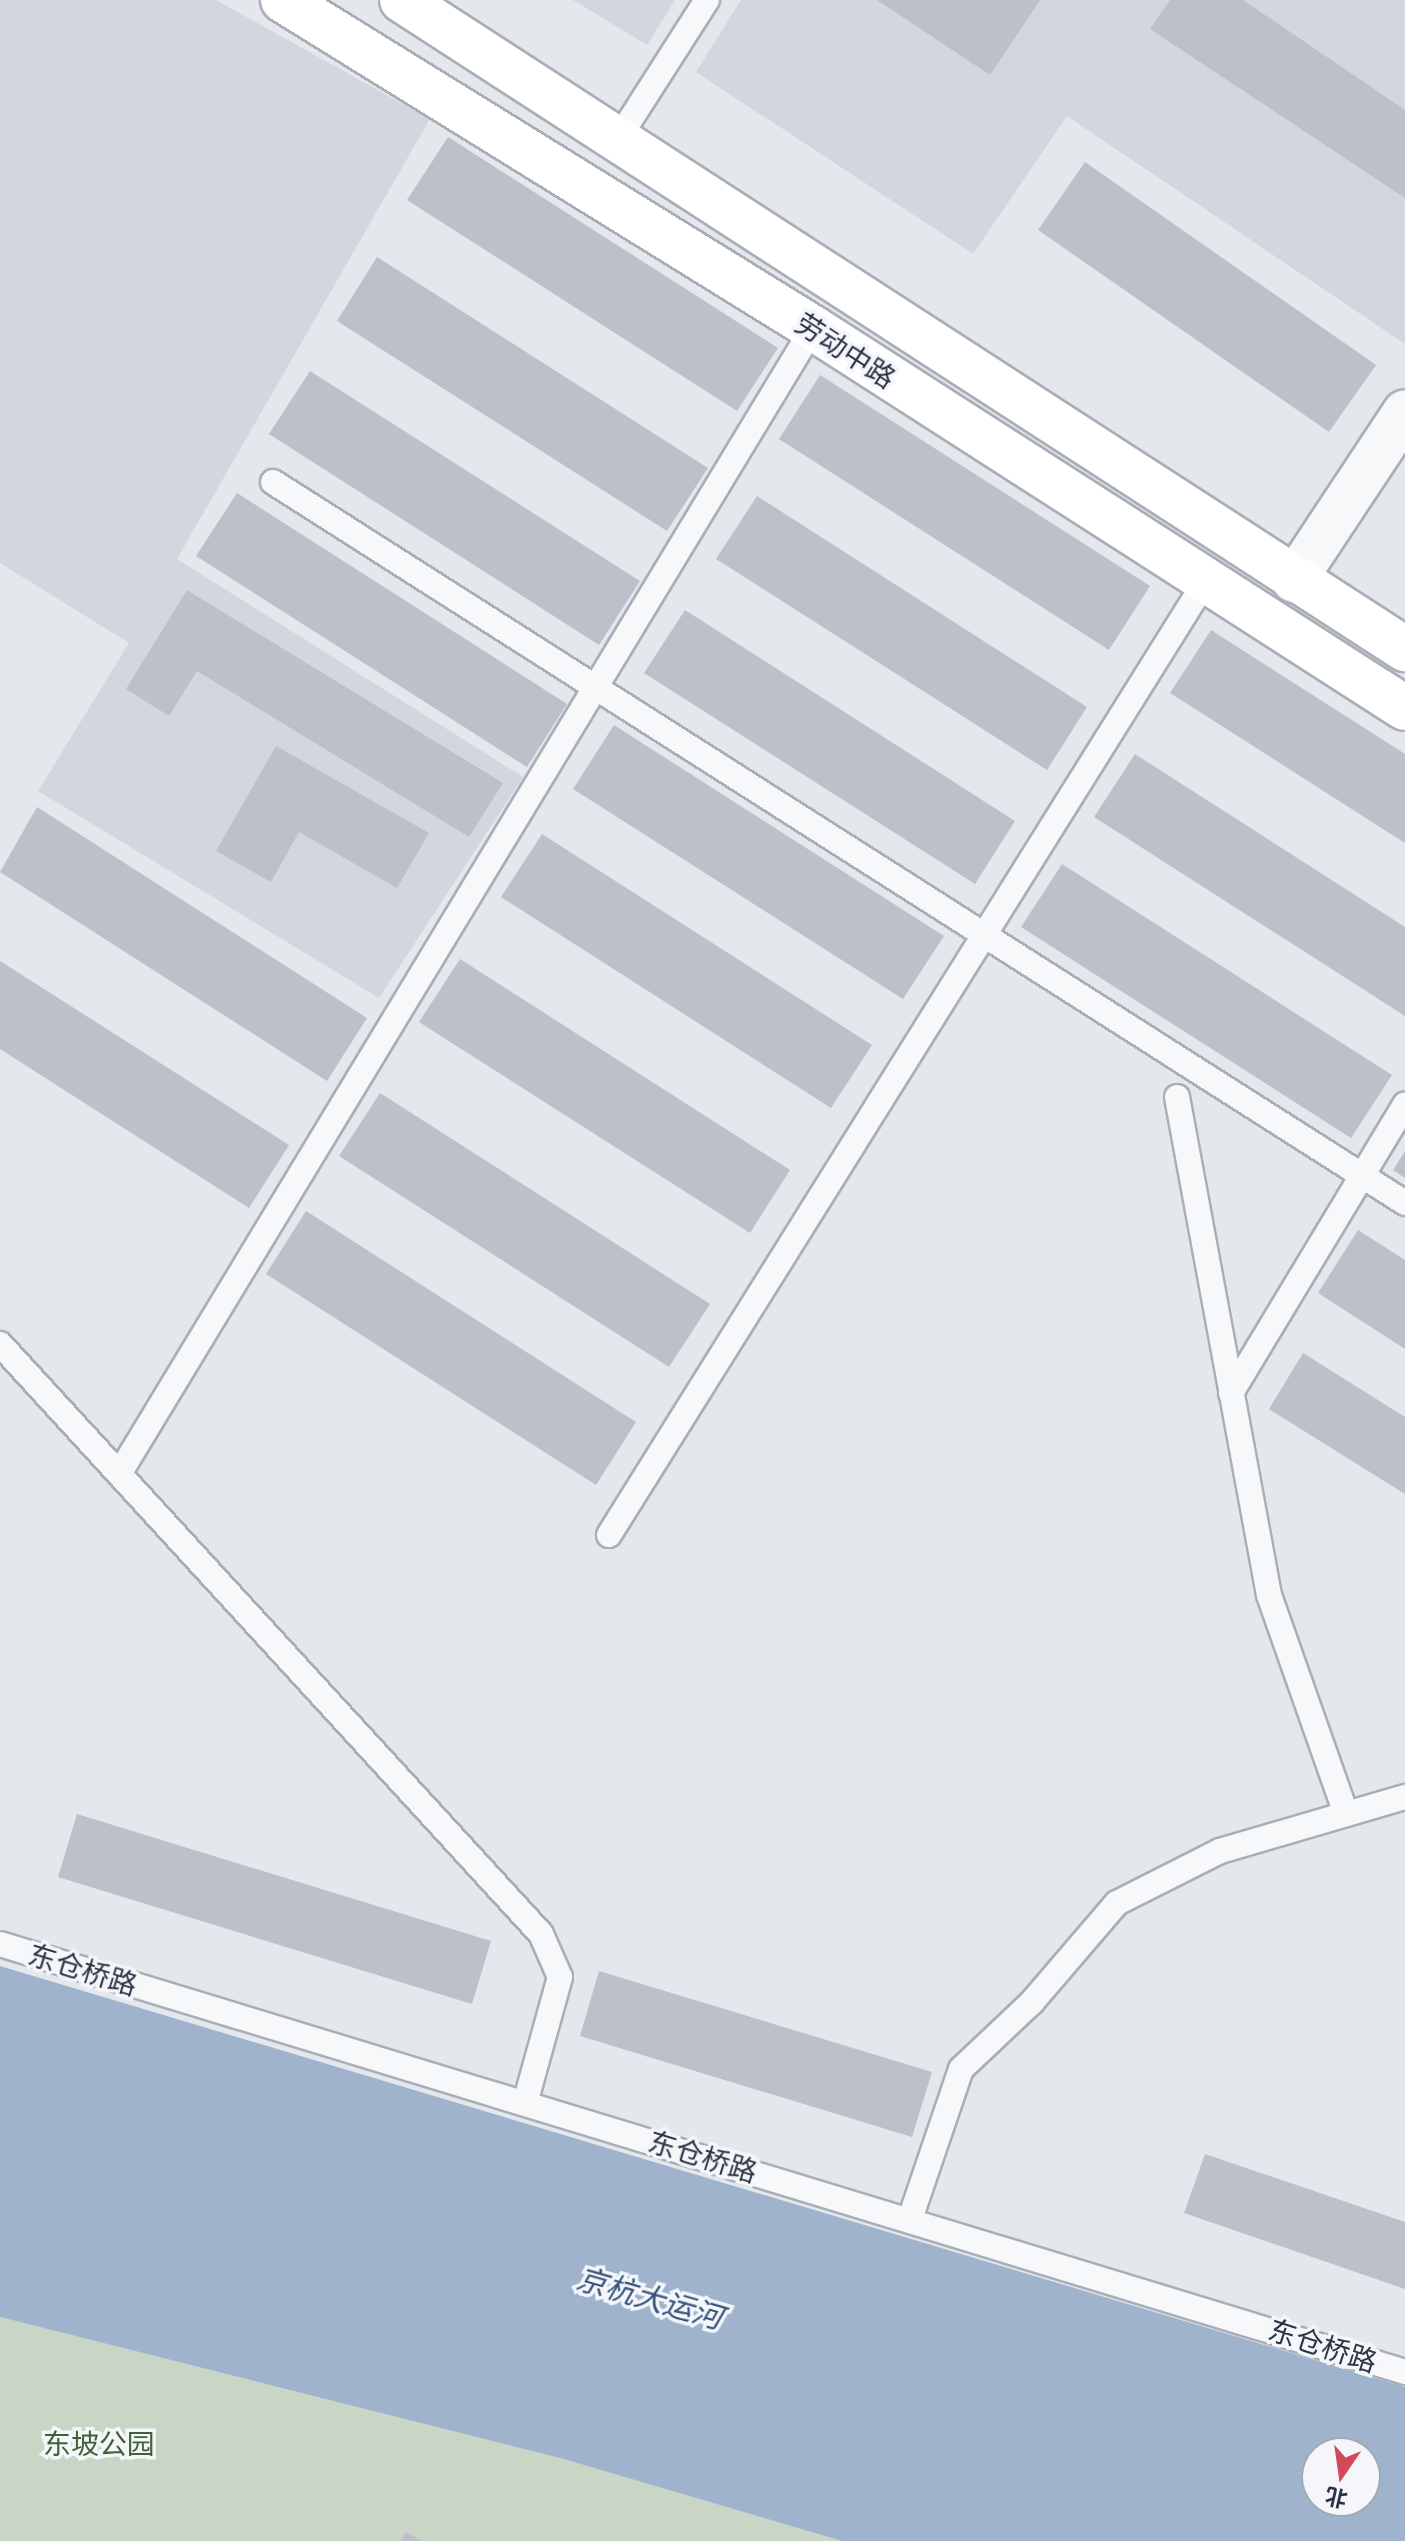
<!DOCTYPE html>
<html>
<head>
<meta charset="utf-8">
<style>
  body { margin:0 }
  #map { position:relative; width:1405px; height:2541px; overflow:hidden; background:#e4e7ec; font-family:"Exo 2","Noto Sans SC",sans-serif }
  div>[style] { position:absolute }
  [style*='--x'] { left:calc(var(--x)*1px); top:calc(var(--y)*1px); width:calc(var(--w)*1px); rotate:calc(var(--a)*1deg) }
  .built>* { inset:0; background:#d2d6de }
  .green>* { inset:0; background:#c9d6c5 }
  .water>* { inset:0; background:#9fb4cc }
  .building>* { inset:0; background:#bbc0ca }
  .roads { filter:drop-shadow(2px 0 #a9aeb7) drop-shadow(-2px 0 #a9aeb7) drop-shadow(0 2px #a9aeb7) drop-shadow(0 -2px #a9aeb7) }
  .lane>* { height:24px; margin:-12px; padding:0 12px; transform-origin:12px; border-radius:12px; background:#f7f8fa }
  .street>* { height:44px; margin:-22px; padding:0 22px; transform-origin:22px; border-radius:22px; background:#f7f8fa }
  .primary>* { height:44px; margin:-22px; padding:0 22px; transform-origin:22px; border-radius:22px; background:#fff }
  span { translate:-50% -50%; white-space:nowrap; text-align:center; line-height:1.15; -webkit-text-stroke:7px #f4f6f9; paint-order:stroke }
  .street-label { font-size:28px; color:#2b3445 }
  .park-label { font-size:28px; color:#3f6138 }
  .water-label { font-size:30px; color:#34527a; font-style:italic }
  .north { position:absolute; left:1301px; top:2437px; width:80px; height:80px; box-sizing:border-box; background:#f4f6f9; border:2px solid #a4a8b1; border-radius:50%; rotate:193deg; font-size:22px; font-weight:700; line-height:32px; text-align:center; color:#2b3445 }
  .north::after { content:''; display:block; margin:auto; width:28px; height:36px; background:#d1495b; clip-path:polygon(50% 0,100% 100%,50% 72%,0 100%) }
</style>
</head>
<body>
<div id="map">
  <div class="built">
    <div style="clip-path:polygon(0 0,216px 0,430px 119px,177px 559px,523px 777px,379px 998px,38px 791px,129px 643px,0 563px)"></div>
    <div style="clip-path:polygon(573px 0,675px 0,647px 45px)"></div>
    <div style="clip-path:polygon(741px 0,1405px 0,1405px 344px,1067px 116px,973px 254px,696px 72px)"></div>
  </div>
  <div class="green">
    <div style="clip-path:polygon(0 2317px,560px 2458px,842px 2541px,0 2541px)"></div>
  </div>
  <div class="water">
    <div style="clip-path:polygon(evenodd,0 1966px,1405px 2387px,1405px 2541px,842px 2541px,560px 2458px,0 2317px,0 1966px,1365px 2453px,1365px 2501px,1317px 2501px,1317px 2453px,1365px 2453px)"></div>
  </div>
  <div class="building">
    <div style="clip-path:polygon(877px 0,1040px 0,990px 75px)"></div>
    <div style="clip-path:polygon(1170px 0,1243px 0,1405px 110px,1405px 198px,1150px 29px)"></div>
    <div style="clip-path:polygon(448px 137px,778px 348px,737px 411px,407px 200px)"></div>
    <div style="clip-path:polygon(1085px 162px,1376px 365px,1329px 432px,1038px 230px)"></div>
    <div style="clip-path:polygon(377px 257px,708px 468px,667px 531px,337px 321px)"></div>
    <div style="clip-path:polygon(310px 371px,640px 581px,599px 645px,269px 434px)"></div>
    <div style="clip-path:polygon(820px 375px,1150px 586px,1109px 650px,779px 439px)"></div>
    <div style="clip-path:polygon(237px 493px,567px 704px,527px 767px,196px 556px)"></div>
    <div style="clip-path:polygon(757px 496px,1087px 707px,1047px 770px,716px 559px)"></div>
    <div style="clip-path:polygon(187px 590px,503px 783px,469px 837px,197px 671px,169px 716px,126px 689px)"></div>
    <div style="clip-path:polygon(685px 610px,1015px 821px,975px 884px,644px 673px)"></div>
    <div style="clip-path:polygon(1211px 630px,1405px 754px,1405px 843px,1170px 693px)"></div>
    <div style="clip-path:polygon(614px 725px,944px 936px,903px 999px,573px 789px)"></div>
    <div style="clip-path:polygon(276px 746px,429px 833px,397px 888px,299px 832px,271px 882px,216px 851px)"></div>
    <div style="clip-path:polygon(1135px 754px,1405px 927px,1405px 1016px,1094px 817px)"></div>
    <div style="clip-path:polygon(37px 807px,367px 1018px,327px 1081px,0 872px)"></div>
    <div style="clip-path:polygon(542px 834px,872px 1045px,831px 1108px,501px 897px)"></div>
    <div style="clip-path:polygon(1062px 864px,1392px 1075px,1351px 1138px,1021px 927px)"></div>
    <div style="clip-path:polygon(460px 959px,790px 1170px,750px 1233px,419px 1022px)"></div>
    <div style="clip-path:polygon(0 961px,289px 1145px,249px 1208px,0 1049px)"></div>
    <div style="clip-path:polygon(380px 1093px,710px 1304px,669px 1367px,339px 1156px)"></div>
    <div style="clip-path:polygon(1405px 1151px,1405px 1178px,1393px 1170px)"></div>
    <div style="clip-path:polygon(306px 1211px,636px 1422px,596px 1485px,266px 1274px)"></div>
    <div style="clip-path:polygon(1358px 1230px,1405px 1260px,1405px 1349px,1318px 1293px)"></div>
    <div style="clip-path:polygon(1303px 1353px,1405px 1417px,1405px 1494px,1269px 1409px)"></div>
    <div style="clip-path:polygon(77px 1814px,491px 1941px,472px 2004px,58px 1877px)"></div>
    <div style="clip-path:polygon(599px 1971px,932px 2072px,912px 2137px,580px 2036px)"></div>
    <div style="clip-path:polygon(1205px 2154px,1405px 2222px,1405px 2289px,1184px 2213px)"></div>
    <div style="clip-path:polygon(406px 2532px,422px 2541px,401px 2541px)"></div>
  </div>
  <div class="roads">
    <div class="lane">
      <div style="--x:618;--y:139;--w:165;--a:-57.4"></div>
      <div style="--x:273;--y:482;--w:1342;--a:32.49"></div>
      <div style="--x:1177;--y:1097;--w:506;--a:79.53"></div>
      <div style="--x:1269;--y:1595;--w:232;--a:70.6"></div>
      <div style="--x:0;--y:1344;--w:800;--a:47.48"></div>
      <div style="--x:541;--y:1934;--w:47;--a:66.2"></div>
      <div style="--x:560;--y:1977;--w:131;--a:105.5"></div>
      <div style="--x:1231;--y:1393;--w:337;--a:-58.9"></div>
      <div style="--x:119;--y:1474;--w:1340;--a:-58.8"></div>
      <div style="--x:609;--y:1535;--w:1124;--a:-57.98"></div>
      <div style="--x:0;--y:1944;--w:1469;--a:16.94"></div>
      <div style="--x:910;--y:2219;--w:158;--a:-71.2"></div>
      <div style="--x:961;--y:2069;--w:98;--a:-43.3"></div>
      <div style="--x:1032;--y:2002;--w:130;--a:-49.4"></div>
      <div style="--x:1117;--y:1903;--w:115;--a:-26.8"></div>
      <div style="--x:1220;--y:1851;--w:193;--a:-16.3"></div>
    </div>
    <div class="street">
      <div style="--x:1294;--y:580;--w:201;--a:-56.5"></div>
    </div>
    <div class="primary">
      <div style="--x:283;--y:0;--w:623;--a:31.75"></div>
      <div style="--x:813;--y:328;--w:703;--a:32.7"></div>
      <div style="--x:402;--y:0;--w:1195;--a:32.91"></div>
    </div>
  </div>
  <div class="street-label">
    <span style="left:846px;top:350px;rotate:33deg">劳动中路</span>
    <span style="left:83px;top:1969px;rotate:17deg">东仓桥路</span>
    <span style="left:703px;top:2156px;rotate:17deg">东仓桥路</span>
    <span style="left:1323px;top:2345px;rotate:18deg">东仓桥路</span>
  </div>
  <div class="park-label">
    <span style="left:99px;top:2443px">东坡公园</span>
  </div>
  <div class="water-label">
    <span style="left:650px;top:2297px;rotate:16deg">京杭大运河</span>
  </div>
  <div class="north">北</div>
</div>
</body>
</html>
